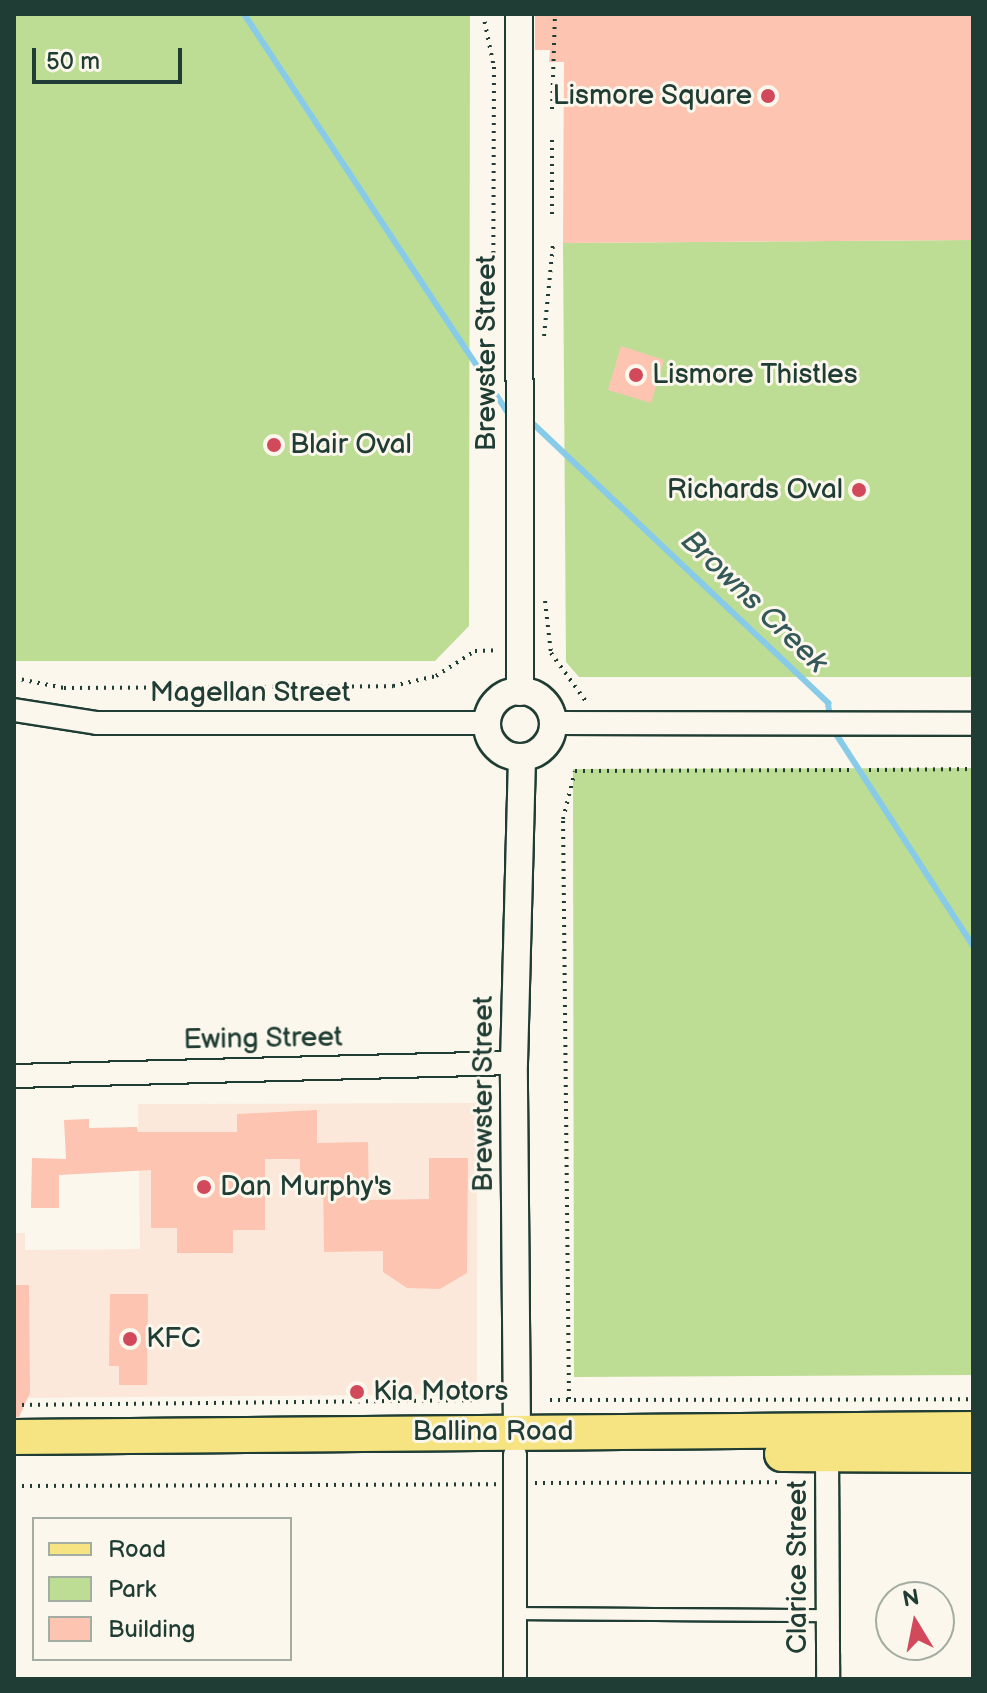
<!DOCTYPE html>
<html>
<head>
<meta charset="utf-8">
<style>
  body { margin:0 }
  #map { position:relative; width:987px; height:1693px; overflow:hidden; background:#fbf7ec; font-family:"Balsamiq Sans",sans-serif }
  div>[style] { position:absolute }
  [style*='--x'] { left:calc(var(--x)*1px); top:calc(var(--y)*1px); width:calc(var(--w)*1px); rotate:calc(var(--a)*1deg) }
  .built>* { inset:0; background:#fce8da }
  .green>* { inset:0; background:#bddc94 }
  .stream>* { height:6px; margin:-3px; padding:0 3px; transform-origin:3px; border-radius:3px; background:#87cbe8 }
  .building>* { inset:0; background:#fdc4b1 }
  .path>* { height:4px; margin-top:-2px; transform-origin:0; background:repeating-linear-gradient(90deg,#1f3d34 0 2px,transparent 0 8px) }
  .roads { filter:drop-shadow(2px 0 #1f3d34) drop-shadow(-2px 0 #1f3d34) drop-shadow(0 2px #1f3d34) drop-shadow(0 -2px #1f3d34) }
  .service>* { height:11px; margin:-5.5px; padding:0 5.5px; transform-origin:5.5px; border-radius:5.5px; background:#fbf7ec }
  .minor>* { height:22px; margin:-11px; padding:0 11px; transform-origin:11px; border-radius:11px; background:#fbf7ec }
  .tertiary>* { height:26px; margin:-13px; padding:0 13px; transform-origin:13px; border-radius:13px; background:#fbf7ec }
  .tertiary>.ring { margin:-13px; padding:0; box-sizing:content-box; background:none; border:26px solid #fbf7ec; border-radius:50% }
  .primary>* { height:34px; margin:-17px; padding:0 17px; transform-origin:17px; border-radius:17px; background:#f6e381 }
  .dots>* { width:22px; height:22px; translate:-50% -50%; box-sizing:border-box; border:4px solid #fbf7ec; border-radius:50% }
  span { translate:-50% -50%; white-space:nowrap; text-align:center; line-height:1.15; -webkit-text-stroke:6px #fbf7ec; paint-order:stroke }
  .poi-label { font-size:28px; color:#1f3d34 }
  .right { translate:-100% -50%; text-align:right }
  .left { translate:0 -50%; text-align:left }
  .street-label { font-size:28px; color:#1f3d34 }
  .water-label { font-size:30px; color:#345958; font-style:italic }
  .frame { position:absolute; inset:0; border:16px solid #1f3d34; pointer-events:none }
  .legend { position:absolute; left:32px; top:1517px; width:260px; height:144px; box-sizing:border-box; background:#fbf7ec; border:2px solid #a3ada2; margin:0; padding:10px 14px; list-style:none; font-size:24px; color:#1f3d34 }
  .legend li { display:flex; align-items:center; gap:16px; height:40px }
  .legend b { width:40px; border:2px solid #a3ada2 }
  .north { position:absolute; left:875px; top:1581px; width:80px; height:80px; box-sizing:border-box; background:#fbf7ec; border:2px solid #a3ada2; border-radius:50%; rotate:350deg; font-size:22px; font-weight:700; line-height:32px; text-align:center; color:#1f3d34 }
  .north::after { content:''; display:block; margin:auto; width:28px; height:36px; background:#d1495b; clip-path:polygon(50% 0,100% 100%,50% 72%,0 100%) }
  .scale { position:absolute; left:32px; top:48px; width:150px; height:36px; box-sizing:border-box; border:4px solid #1f3d34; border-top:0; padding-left:10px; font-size:24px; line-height:28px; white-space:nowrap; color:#1f3d34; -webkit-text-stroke:6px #fbf7ec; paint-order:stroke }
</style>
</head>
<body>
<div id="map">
  <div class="built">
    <div style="clip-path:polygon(477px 1103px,477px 1394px,14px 1398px,14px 1233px,25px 1233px,25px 1250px,140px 1249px,138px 1104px)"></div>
  </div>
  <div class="green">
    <div style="clip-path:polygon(14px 14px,470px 14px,469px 626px,435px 661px,14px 661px)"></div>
    <div style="clip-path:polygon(973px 240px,973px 677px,579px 677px,566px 662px,563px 243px)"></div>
    <div style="clip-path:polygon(973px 768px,973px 1375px,574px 1377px,573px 769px)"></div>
  </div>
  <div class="stream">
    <div style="--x:244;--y:14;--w:481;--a:56.5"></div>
    <div style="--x:527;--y:418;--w:415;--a:43.4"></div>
    <div style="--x:828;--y:703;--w:17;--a:83"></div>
    <div style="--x:834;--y:731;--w:256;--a:57.1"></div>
  </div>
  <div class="building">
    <div style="clip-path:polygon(535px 14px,973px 14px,973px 240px,563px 243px,564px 62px,549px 62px,550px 50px,535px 50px)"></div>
    <div style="clip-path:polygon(621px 346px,664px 360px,651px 403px,608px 390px)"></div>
    <div style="clip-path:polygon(317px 1110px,317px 1143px,368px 1142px,369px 1200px,429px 1199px,429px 1158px,468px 1158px,467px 1273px,440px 1289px,407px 1288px,383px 1272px,383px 1251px,324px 1252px,323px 1178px,300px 1178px,300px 1159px,265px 1159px,265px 1230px,233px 1230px,233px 1253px,177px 1253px,177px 1228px,151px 1228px,151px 1170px,59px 1175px,59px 1208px,31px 1208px,32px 1158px,66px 1159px,64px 1120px,89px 1119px,89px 1128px,137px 1127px,138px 1132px,237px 1132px,237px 1114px)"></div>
    <div style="clip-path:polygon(14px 1285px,29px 1285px,30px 1393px,19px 1417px,14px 1417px)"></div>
    <div style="clip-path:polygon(110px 1294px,148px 1294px,147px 1385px,119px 1385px,119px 1366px,109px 1366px)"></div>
  </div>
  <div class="path">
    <div style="--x:483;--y:14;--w:54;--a:78.3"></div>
    <div style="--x:494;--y:67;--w:244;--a:90.2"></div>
    <div style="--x:552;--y:109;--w:95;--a:-88.2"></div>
    <div style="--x:552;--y:140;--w:76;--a:90"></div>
    <div style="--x:544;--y:336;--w:91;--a:-84.4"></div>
    <div style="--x:545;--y:601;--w:52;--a:83.4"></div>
    <div style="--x:551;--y:653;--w:62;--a:54.2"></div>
    <div style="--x:14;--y:678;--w:51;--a:11.3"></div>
    <div style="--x:64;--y:688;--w:329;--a:-0.3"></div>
    <div style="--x:393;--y:686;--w:44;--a:-13.1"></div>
    <div style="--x:436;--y:676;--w:46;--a:-32.7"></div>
    <div style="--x:475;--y:651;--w:23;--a:-2"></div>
    <div style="--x:869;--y:770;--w:104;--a:-0.6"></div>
    <div style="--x:569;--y:1399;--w:580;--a:-90.59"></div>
    <div style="--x:563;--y:819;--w:49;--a:-76"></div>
    <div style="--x:575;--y:771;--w:274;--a:-0.2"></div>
    <div style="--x:550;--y:1400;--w:423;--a:-0.1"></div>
    <div style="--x:14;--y:1405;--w:473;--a:-0.6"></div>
    <div style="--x:535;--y:1483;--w:247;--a:-0.2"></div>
    <div style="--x:14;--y:1486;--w:482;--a:-0.2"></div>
  </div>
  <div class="roads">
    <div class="service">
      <div style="--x:515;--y:1613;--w:313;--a:0.4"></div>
    </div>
    <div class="minor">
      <div style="--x:14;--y:710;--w:84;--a:8.9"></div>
      <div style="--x:97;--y:723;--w:391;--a:0"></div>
      <div style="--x:553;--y:723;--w:420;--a:0.1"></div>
      <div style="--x:14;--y:1076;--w:500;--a:-1.49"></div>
      <div style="--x:827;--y:1454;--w:225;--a:89.7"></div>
      <div style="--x:515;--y:1455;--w:224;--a:90"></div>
    </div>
    <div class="tertiary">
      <div style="--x:519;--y:14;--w:678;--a:89.92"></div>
      <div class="ring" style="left:487px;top:691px;width:40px;height:40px"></div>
      <div style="--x:517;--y:1432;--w:369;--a:-90.5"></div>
      <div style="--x:514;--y:1063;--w:306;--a:-88.5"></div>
    </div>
    <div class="primary">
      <div style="--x:14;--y:1437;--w:959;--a:-0.48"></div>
      <div style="--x:782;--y:1454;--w:191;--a:0.3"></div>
    </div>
  </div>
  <div class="dots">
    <div style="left:768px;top:96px;background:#d1495b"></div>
    <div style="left:636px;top:375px;background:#d1495b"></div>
    <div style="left:274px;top:445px;background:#d1495b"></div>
    <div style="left:859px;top:490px;background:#d1495b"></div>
    <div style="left:204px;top:1187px;background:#d1495b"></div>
    <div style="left:130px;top:1339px;background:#d1495b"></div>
    <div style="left:357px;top:1392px;background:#d1495b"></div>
  </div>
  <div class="poi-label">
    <span class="right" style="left:752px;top:96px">Lismore Square</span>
    <span class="left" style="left:652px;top:375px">Lismore Thistles</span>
    <span class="left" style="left:290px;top:445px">Blair Oval</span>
    <span class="right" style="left:843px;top:490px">Richards Oval</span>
    <span class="left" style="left:220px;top:1187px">Dan Murphy's</span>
    <span class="left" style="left:146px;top:1339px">KFC</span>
    <span class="left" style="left:373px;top:1392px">Kia Motors</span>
  </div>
  <div class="street-label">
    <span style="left:487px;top:353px;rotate:-90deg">Brewster Street</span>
    <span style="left:250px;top:693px">Magellan Street</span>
    <span style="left:263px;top:1039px;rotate:-1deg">Ewing Street</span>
    <span style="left:484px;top:1094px;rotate:-90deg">Brewster Street</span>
    <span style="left:493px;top:1432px">Ballina Road</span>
    <span style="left:798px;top:1567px;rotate:-90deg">Clarice Street</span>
  </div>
  <div class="water-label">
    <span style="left:754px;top:602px;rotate:44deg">Browns Creek</span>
  </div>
  <div class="frame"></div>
  <ul class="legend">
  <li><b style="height:10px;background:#f6e381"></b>Road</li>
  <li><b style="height:22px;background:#bddc94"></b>Park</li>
  <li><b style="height:22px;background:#fdc4b1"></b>Building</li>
  </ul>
  <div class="north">N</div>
  <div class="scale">50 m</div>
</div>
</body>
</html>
